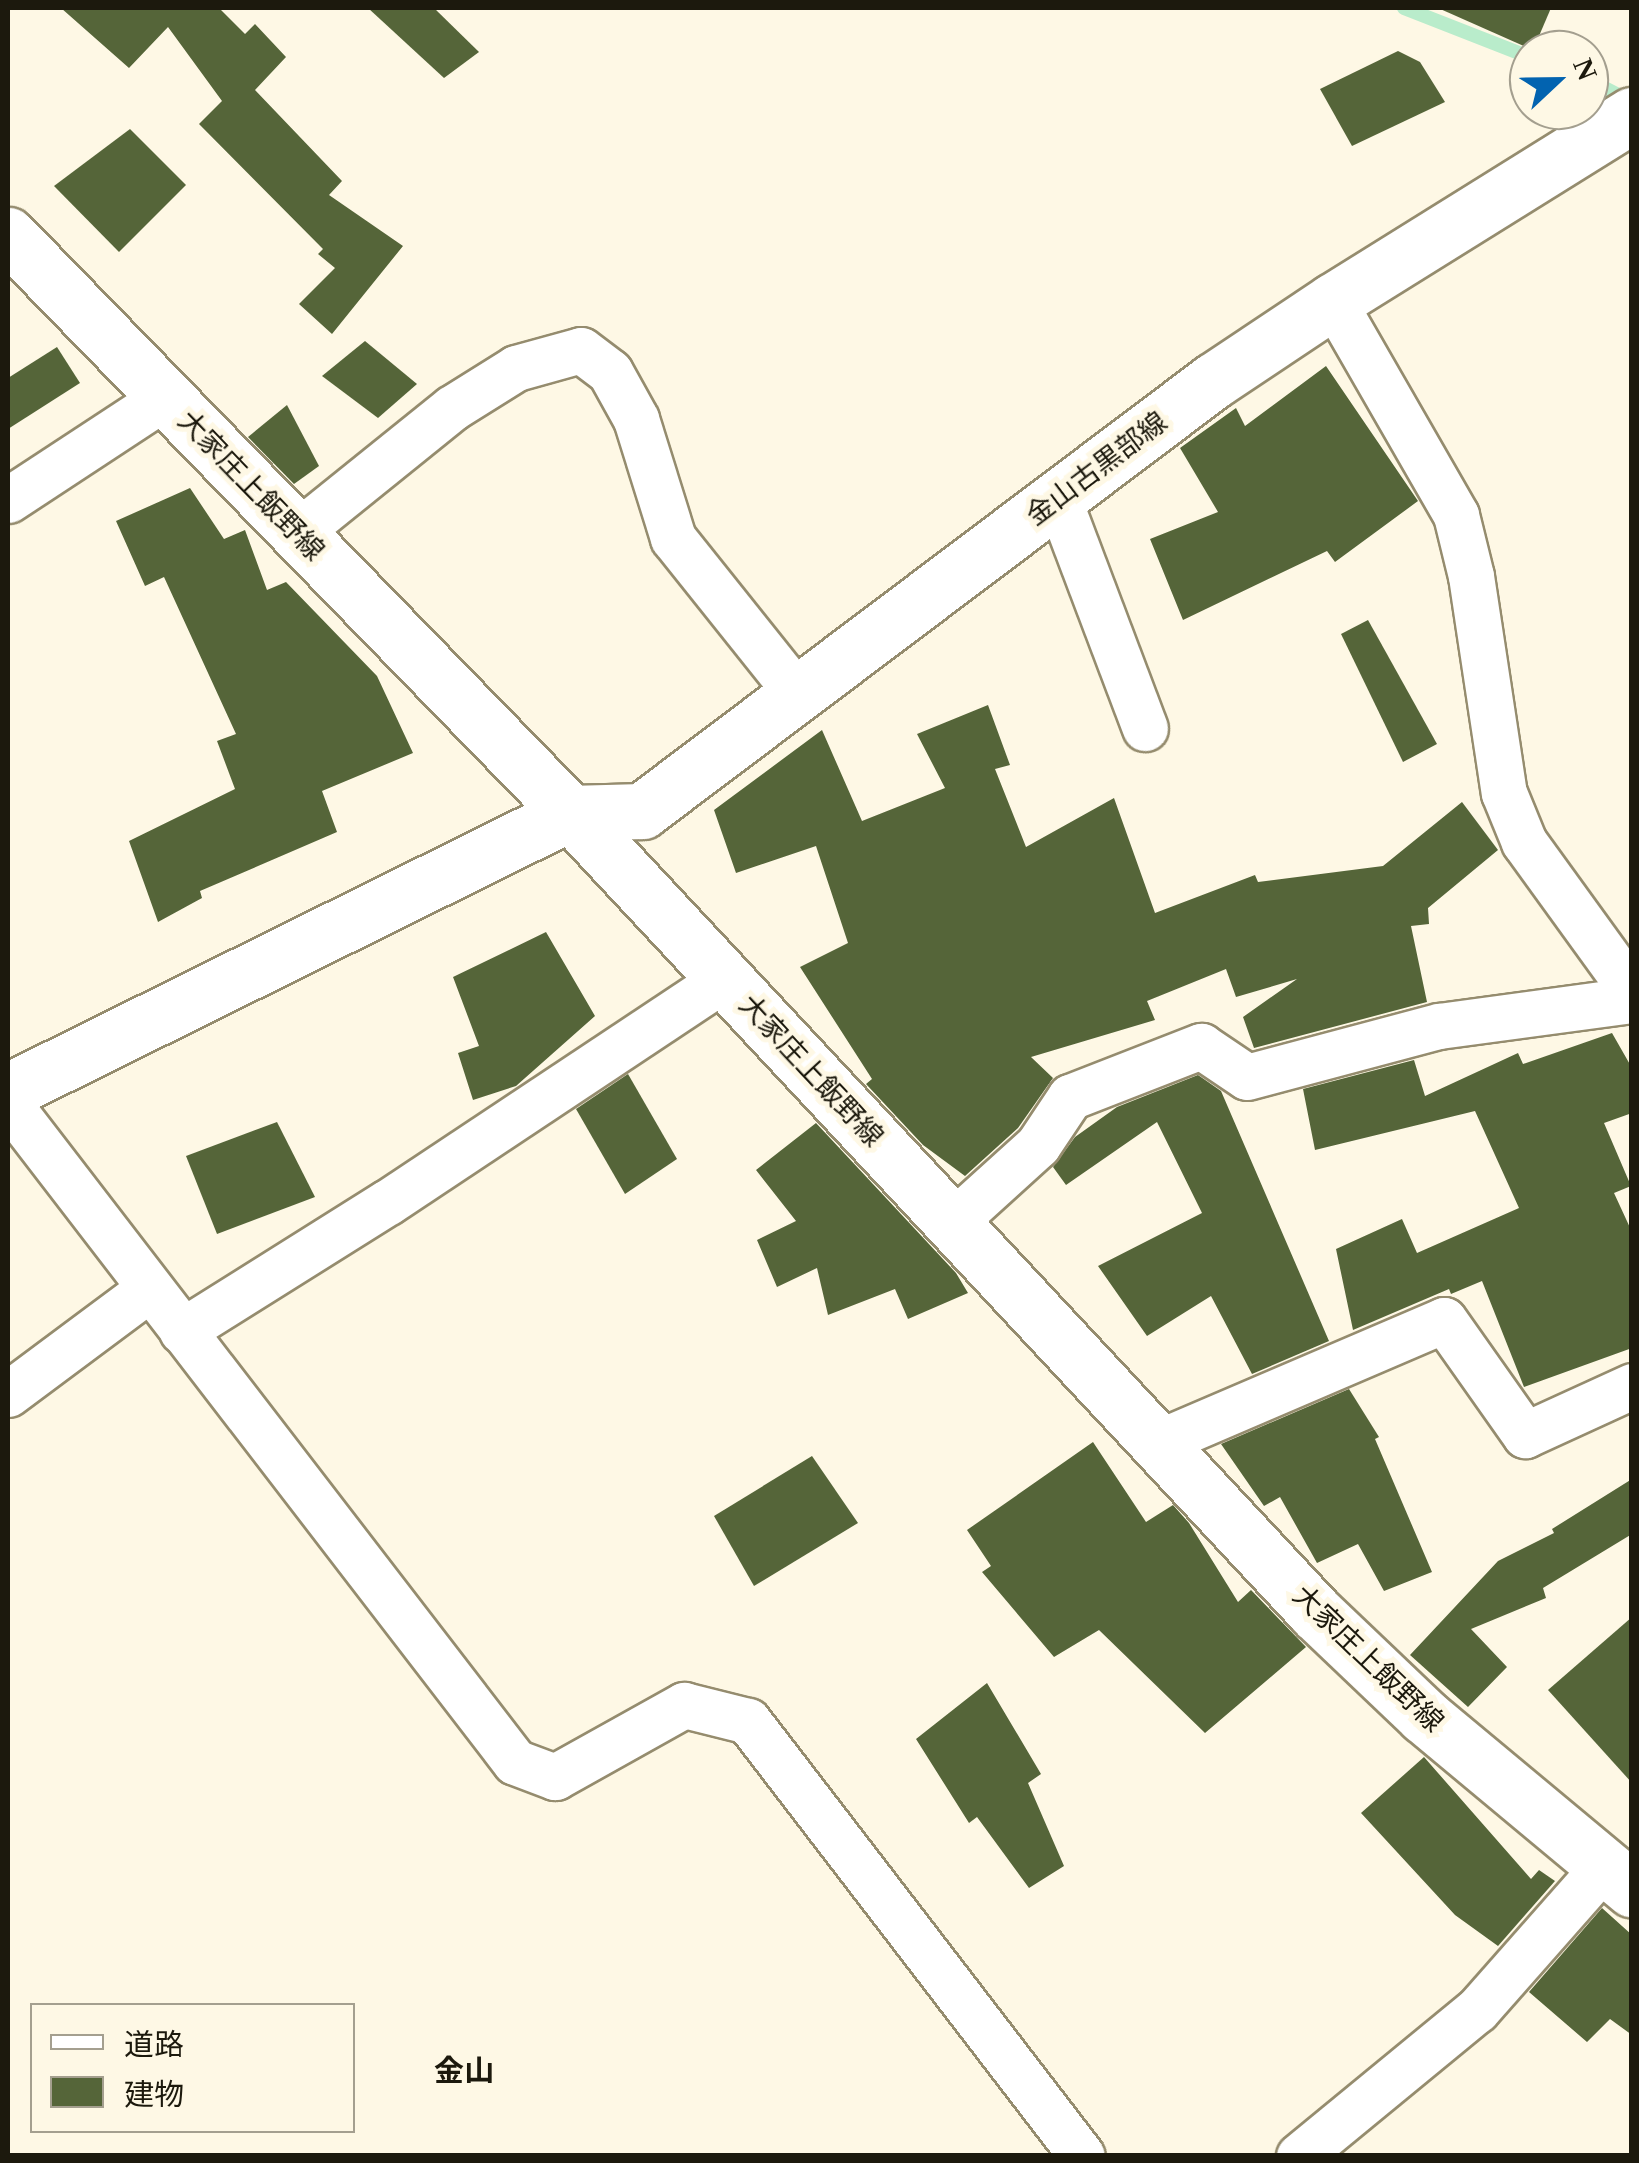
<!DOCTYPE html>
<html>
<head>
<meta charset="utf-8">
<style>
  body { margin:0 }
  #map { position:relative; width:1639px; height:2163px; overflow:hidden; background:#fef8e5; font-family:"Times New Roman","Noto Sans JP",serif }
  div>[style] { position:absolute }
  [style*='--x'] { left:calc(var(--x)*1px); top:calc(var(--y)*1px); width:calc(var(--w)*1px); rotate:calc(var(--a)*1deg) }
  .stream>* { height:14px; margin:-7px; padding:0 7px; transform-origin:7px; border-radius:7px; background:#b9eccb }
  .building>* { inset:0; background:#556539 }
  .roads { filter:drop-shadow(2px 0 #958c6e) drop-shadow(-2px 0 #958c6e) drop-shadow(0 2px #958c6e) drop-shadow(0 -2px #958c6e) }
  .street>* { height:45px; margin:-22.5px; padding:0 22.5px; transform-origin:22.5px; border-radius:22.5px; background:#fff }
  .secondary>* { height:55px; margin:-27.5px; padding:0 27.5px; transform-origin:27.5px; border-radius:27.5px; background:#fff }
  span { translate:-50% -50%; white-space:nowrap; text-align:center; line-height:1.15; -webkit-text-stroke:10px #fef8e5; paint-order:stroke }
  .street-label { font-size:28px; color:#1c190d }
  .neighbourhood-label { font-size:30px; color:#1c190d; font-weight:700 }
  .frame { position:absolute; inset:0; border:10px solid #1c190d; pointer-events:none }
  .legend { position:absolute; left:30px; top:2003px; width:325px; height:130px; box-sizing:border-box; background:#fef8e5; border:2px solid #a49f8f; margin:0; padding:12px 18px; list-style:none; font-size:30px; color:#1c190d }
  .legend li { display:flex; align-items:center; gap:20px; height:50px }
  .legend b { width:50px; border:2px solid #a49f8f }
  .north { position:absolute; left:1509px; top:30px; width:100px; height:100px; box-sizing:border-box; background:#fef8e5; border:2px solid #a49f8f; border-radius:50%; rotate:68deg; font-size:28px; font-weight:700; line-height:40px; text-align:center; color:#1c190d }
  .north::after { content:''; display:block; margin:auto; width:35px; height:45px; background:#0263b0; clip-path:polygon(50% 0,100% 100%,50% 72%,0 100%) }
</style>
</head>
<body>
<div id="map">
  <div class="stream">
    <div style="--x:1404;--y:8;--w:134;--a:21.4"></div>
    <div style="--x:1589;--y:80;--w:48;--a:27.1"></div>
  </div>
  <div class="building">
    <div style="clip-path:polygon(61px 8px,219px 8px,245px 34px,255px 24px,286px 57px,255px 90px,342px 181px,329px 195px,403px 246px,332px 334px,299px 304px,335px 268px,318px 254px,323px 249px,199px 124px,222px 101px,168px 27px,129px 68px)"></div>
    <div style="clip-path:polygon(368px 8px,434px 8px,479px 52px,444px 78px)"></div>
    <div style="clip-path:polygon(1438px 8px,1551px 8px,1533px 50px)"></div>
    <div style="clip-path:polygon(1398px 51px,1420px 62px,1445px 102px,1352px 146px,1320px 89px)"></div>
    <div style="clip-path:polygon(130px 129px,186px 185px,119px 252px,54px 186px)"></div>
    <div style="clip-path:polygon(365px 341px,417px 384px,378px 418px,322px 376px)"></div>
    <div style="clip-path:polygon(57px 347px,80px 383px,8px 429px,8px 378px)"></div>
    <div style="clip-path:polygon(1326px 366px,1418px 501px,1335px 562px,1327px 551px,1183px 620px,1150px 539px,1218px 512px,1180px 448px,1236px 408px,1245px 426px)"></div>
    <div style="clip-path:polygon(287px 405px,319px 466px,294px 484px,248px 437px)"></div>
    <div style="clip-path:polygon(190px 488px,224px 539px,245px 530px,267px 590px,286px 582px,377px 676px,413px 753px,322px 791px,337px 832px,200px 891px,202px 898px,158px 922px,129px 841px,235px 789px,217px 741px,236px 734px,164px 577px,145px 586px,116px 521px)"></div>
    <div style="clip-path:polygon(1368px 620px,1437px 744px,1403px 762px,1341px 634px)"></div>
    <div style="clip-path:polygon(988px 705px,1010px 765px,995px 769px,1026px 847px,1114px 798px,1155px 913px,1255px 875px,1258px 882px,1383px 866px,1462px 802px,1498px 850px,1428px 908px,1429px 924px,1411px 926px,1427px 1002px,1254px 1048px,1243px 1017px,1297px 979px,1236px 997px,1226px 969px,1147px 1001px,1155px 1020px,1031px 1057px,1053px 1078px,1018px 1128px,965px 1176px,923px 1145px,866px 1084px,872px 1079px,800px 967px,848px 943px,816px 846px,736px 873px,714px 810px,822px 730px,862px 821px,945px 788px,917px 734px)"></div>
    <div style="clip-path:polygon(546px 932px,595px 1016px,516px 1086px,473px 1100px,458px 1053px,479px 1046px,453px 977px)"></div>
    <div style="clip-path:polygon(1612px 1033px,1632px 1068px,1632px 1113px,1604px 1123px,1631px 1186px,1614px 1193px,1632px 1232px,1632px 1348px,1524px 1387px,1482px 1281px,1451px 1294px,1449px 1289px,1353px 1330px,1336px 1249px,1402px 1219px,1417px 1253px,1519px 1208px,1475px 1111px,1315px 1150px,1303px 1089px,1414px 1060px,1425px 1096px,1518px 1053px,1523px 1064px)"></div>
    <div style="clip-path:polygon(628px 1074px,677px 1159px,625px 1194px,576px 1109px)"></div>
    <div style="clip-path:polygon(1198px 1075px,1221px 1091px,1329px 1341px,1252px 1374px,1211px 1296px,1147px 1336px,1098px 1266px,1202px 1213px,1157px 1122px,1066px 1185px,1053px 1167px,1075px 1137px,1117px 1107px)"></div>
    <div style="clip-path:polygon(277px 1122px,315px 1197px,217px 1234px,186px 1156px)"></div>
    <div style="clip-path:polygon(816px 1123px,956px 1273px,968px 1293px,908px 1319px,895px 1289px,828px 1315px,817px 1268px,777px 1287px,757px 1240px,796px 1221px,756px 1170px)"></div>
    <div style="clip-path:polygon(1349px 1389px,1379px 1437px,1375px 1439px,1432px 1572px,1384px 1591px,1358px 1544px,1317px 1563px,1280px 1497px,1264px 1506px,1221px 1444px)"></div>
    <div style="clip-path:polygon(1093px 1442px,1146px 1522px,1173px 1505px,1189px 1523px,1238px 1602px,1251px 1590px,1306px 1647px,1205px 1733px,1099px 1630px,1054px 1657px,982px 1572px,991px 1566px,967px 1530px)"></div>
    <div style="clip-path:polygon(812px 1456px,858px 1523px,754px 1586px,714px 1516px)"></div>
    <div style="clip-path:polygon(1632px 1479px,1632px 1534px,1543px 1588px,1546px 1598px,1471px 1629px,1507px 1667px,1468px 1707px,1410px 1655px,1498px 1561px,1554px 1533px,1552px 1529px)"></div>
    <div style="clip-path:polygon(1632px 1617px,1632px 1783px,1548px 1690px)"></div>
    <div style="clip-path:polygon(987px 1683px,1041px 1774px,1028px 1783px,1064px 1866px,1029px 1888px,977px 1817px,969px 1823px,916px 1739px)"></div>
    <div style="clip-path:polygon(1424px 1757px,1531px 1879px,1539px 1870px,1555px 1881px,1498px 1946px,1455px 1915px,1361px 1813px)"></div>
    <div style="clip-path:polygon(1602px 1908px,1632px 1935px,1632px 2035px,1610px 2019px,1587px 2042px,1529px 1992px)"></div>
  </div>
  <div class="roads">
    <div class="street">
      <div style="--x:1333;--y:301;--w:247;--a:60.1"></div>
      <div style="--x:1456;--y:515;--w:63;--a:76.2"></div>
      <div style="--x:1471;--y:576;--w:219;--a:81.4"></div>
      <div style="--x:1504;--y:793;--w:53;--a:67.8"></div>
      <div style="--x:1524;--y:842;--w:184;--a:54.1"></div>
      <div style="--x:1058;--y:498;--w:246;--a:69.3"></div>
      <div style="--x:8;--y:500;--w:188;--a:-33.3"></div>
      <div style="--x:297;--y:533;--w:199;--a:-38.9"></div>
      <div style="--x:452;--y:408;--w:75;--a:-32"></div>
      <div style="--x:516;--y:368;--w:67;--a:-15.5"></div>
      <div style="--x:581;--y:350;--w:36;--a:37"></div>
      <div style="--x:610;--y:372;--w:54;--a:61"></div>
      <div style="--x:636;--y:419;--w:125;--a:72.7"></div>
      <div style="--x:673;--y:538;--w:197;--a:51.4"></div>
      <div style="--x:8;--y:1103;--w:831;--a:52.43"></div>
      <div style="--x:515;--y:1762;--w:43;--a:20.6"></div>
      <div style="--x:555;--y:1777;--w:148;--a:-29.2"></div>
      <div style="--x:684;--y:1705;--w:66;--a:14"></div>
      <div style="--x:748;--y:1721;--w:548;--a:52.48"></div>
      <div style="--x:952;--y:1223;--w:116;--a:-42.2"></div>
      <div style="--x:1038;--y:1145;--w:58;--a:-56.3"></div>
      <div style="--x:1070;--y:1097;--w:141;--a:-21.3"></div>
      <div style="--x:1201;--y:1046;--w:55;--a:34"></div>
      <div style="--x:1247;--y:1077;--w:199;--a:-14.9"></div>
      <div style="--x:1439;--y:1026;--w:195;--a:-7.7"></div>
      <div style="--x:182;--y:1331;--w:243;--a:-32.1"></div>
      <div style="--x:388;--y:1202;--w:403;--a:-33.6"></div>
      <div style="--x:8;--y:1394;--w:177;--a:-36.7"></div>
      <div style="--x:1157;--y:1443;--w:312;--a:-23.2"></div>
      <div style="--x:1444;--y:1320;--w:141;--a:54.8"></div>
      <div style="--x:1525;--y:1435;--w:118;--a:-24.6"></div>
      <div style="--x:1299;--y:2156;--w:230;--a:-39.4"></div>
      <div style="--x:1477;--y:2010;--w:192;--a:-48.6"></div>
    </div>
    <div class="secondary">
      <div style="--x:8;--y:235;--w:806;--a:45.8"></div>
      <div style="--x:570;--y:813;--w:1094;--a:47"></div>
      <div style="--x:1316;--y:1613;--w:149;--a:43.6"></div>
      <div style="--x:1424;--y:1716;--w:271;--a:39.8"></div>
      <div style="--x:8;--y:1091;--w:627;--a:-26.32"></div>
      <div style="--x:570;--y:813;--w:72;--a:-1.6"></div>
      <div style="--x:642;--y:811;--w:715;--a:-36.98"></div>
      <div style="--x:1213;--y:381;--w:144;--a:-33.7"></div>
      <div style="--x:1333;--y:301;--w:352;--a:-31.9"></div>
    </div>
  </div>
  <div class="street-label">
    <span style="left:1097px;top:469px;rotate:-37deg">金山古黒部線</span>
    <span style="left:251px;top:486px;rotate:46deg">大家庄上飯野線</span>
    <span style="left:811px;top:1071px;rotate:47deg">大家庄上飯野線</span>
    <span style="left:1368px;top:1659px;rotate:44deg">大家庄上飯野線</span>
  </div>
  <div class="neighbourhood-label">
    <span style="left:464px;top:2071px">金山</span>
  </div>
  <div class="frame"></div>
  <ul class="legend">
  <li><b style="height:12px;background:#fff"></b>道路</li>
  <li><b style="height:28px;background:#556539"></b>建物</li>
  </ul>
  <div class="north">N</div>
</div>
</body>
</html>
